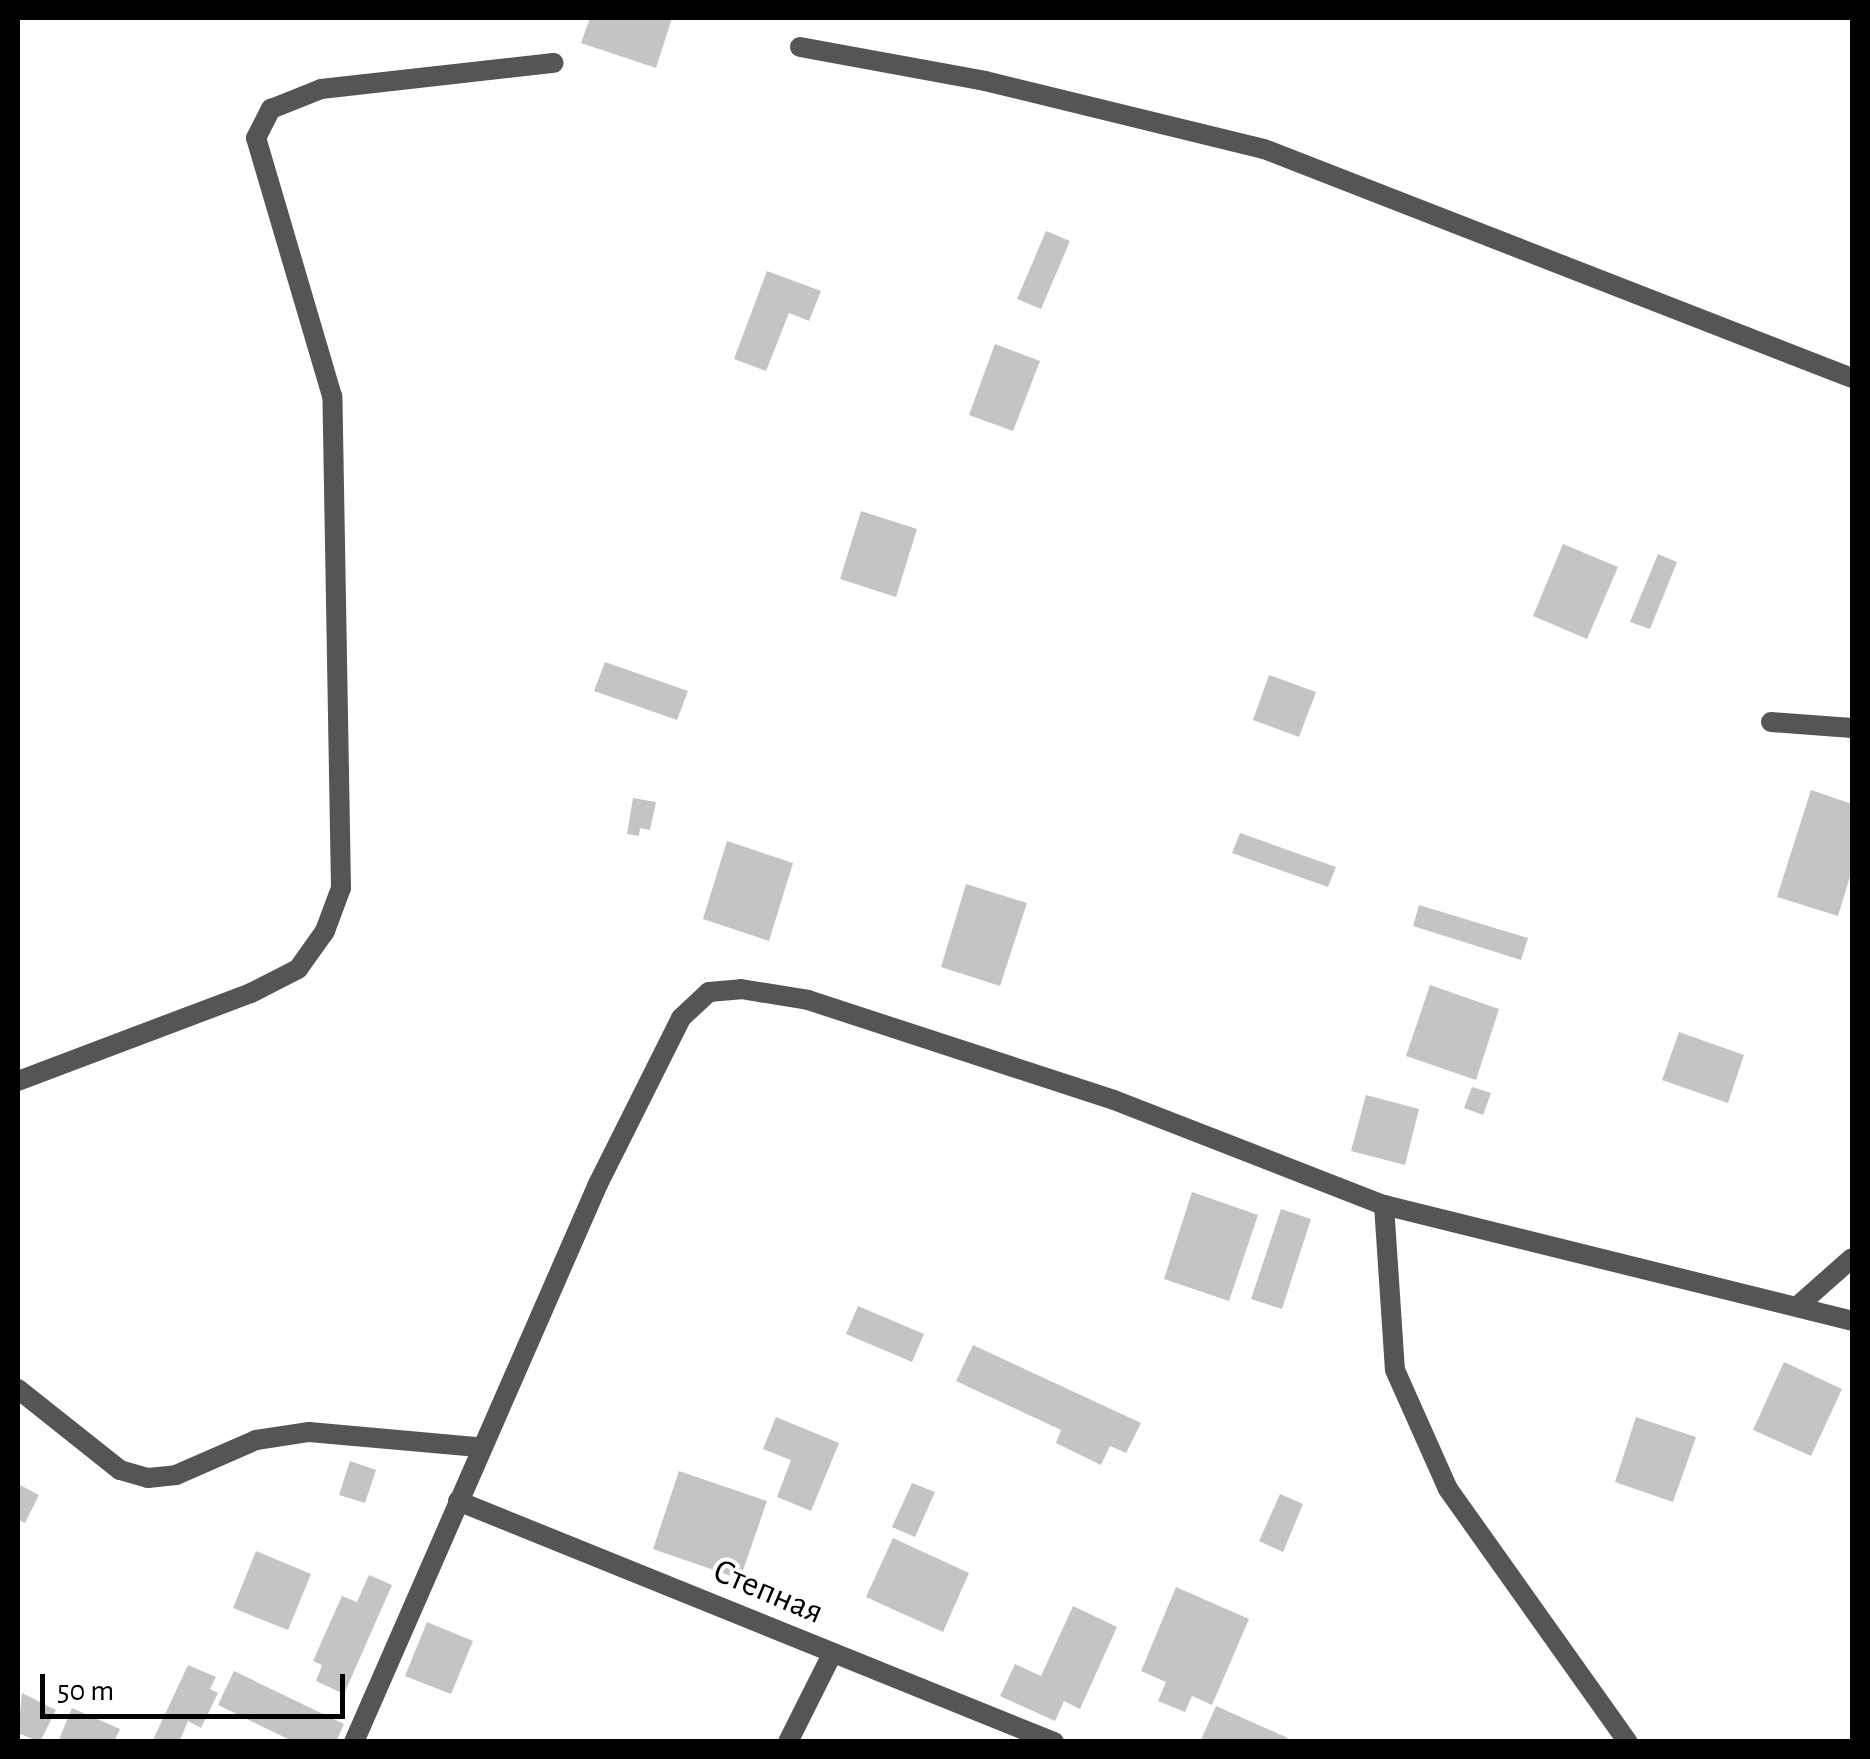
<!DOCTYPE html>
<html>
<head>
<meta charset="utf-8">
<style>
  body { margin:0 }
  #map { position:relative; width:1870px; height:1759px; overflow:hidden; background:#fff; font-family:"Alegreya Sans",sans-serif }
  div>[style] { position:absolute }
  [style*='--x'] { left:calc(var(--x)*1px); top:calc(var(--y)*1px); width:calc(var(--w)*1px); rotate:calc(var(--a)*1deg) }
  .building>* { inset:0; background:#c4c4c4 }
  .minor>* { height:20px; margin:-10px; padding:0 10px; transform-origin:10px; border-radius:10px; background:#555 }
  span { translate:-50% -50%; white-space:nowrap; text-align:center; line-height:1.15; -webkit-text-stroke:8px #fff; paint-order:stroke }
  .street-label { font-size:35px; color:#000 }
  .frame { position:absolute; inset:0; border:20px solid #000; pointer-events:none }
  .scale { position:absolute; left:40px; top:1674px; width:305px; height:45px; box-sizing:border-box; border:5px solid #000; border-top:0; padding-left:12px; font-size:30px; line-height:35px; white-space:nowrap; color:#000; -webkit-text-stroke:8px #fff; paint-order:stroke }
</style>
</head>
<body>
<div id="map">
  <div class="building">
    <div style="clip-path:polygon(590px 18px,672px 18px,656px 68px,581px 43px)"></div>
    <div style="clip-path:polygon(1046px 231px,1070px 241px,1041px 309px,1017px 299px)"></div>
    <div style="clip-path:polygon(767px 271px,821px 291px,809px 321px,789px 313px,766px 371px,734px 359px)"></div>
    <div style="clip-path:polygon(995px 344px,1040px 361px,1013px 431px,969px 415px)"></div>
    <div style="clip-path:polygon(861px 511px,917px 529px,896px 597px,840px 579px)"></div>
    <div style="clip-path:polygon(1563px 544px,1618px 567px,1587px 639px,1533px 616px)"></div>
    <div style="clip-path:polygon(1658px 554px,1677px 562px,1650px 629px,1630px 622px)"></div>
    <div style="clip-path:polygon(605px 662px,688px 691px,677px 720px,594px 691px)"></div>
    <div style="clip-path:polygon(1269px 675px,1316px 692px,1299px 737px,1253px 720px)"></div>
    <div style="clip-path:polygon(1811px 790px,1852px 804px,1852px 870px,1838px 916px,1777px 897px)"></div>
    <div style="clip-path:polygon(633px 798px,656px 802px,650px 830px,640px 828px,639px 836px,627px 834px)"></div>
    <div style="clip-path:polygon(1240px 833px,1336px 867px,1328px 887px,1232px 853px)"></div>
    <div style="clip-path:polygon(727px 841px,793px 863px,769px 941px,703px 919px)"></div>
    <div style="clip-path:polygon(966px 884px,1027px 903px,1000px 986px,941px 967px)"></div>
    <div style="clip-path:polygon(1419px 905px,1528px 938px,1521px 960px,1413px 926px)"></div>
    <div style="clip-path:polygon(1430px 985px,1499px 1009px,1476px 1080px,1406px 1056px)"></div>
    <div style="clip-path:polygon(1679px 1032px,1744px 1055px,1728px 1103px,1662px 1080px)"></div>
    <div style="clip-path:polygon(1472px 1087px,1491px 1093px,1483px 1115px,1464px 1108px)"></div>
    <div style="clip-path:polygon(1366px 1095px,1419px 1109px,1405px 1165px,1351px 1151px)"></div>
    <div style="clip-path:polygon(1192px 1192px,1258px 1215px,1229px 1301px,1164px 1279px)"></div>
    <div style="clip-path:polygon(1281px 1209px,1311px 1219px,1282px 1309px,1251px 1299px)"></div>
    <div style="clip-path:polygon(858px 1306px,924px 1334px,912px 1362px,846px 1334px)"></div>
    <div style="clip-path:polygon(973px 1345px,1141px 1423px,1126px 1453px,1110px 1446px,1101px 1465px,1056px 1443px,1061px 1430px,956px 1381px)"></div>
    <div style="clip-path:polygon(1784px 1362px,1842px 1389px,1811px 1456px,1753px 1430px)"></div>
    <div style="clip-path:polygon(776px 1417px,839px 1443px,811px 1511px,777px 1497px,791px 1460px,763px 1449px)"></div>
    <div style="clip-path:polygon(1636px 1417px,1696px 1437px,1673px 1502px,1615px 1482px)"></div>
    <div style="clip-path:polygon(350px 1461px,376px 1470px,365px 1503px,339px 1495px)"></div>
    <div style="clip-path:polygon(679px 1471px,767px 1501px,740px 1579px,653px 1549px)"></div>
    <div style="clip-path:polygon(912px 1483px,935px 1492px,915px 1537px,892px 1527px)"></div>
    <div style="clip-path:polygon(18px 1484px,39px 1495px,25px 1523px,18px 1520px)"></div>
    <div style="clip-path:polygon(1280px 1494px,1303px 1504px,1283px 1552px,1259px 1541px)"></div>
    <div style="clip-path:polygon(893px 1538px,969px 1573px,943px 1632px,866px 1597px)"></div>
    <div style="clip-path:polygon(256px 1551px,311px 1574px,288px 1630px,233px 1608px)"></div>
    <div style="clip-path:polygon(369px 1575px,392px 1585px,344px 1694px,316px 1681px,322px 1665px,313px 1661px,342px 1596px,357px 1602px)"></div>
    <div style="clip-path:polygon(1176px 1587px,1249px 1619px,1212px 1705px,1192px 1696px,1185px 1712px,1158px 1701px,1166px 1682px,1141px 1671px)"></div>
    <div style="clip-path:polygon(1073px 1606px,1117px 1627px,1080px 1709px,1064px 1701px,1055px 1721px,1000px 1696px,1015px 1664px,1041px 1676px)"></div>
    <div style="clip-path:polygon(427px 1622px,473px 1641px,451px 1694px,405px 1676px)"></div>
    <div style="clip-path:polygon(188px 1665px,216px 1677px,210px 1689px,218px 1693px,201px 1728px,188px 1721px,179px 1742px,152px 1742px)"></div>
    <div style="clip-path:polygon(234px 1671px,344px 1724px,336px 1742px,294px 1742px,218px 1705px)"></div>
    <div style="clip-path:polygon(22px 1693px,56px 1710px,40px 1742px,18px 1733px)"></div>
    <div style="clip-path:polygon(1216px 1706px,1288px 1738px,1286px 1742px,1200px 1742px)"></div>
    <div style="clip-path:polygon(72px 1708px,120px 1729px,114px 1742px,58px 1742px)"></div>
  </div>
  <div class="minor">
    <div style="--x:800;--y:47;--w:188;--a:10.4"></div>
    <div style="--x:985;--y:81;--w:287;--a:13.7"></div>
    <div style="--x:1264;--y:149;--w:631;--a:21.28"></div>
    <div style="--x:1771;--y:722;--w:81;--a:4.2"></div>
    <div style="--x:18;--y:1081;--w:249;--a:-20.7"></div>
    <div style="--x:251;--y:993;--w:53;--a:-27.1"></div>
    <div style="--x:298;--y:969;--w:47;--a:-54.6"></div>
    <div style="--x:325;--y:931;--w:46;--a:-69.6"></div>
    <div style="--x:341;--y:888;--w:492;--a:-91"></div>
    <div style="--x:332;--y:396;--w:269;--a:-106.4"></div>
    <div style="--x:256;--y:138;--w:33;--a:-63"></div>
    <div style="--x:271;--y:109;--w:54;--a:-21.8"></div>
    <div style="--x:321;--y:89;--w:234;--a:-6.4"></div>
    <div style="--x:1384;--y:1205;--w:165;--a:86.2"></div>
    <div style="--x:1395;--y:1370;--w:130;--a:66"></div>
    <div style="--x:1448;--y:1489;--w:310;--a:54.6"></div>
    <div style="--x:1800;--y:1304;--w:69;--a:-41.5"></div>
    <div style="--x:18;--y:1389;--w:130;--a:38.5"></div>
    <div style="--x:120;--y:1470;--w:29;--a:16"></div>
    <div style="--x:148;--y:1478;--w:28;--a:-6"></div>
    <div style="--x:176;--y:1475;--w:87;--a:-23.6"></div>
    <div style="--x:256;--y:1440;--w:54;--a:-8.6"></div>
    <div style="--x:309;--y:1432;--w:170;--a:5.1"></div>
    <div style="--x:458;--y:1501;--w:643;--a:22.02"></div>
    <div style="--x:354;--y:1742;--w:609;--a:-66.38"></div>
    <div style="--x:598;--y:1184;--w:186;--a:-63.4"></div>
    <div style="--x:681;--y:1018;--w:38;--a:-43"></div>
    <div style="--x:709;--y:992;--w:32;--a:-5"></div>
    <div style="--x:741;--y:989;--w:68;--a:9.3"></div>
    <div style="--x:808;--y:1000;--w:322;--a:18.1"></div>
    <div style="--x:1114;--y:1100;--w:290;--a:21.3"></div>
    <div style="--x:1384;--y:1205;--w:482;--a:13.9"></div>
    <div style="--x:788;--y:1742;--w:98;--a:-63.4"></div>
  </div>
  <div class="street-label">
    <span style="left:768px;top:1592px;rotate:23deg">Степная</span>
  </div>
  <div class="frame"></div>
  <div class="scale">50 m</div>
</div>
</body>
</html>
